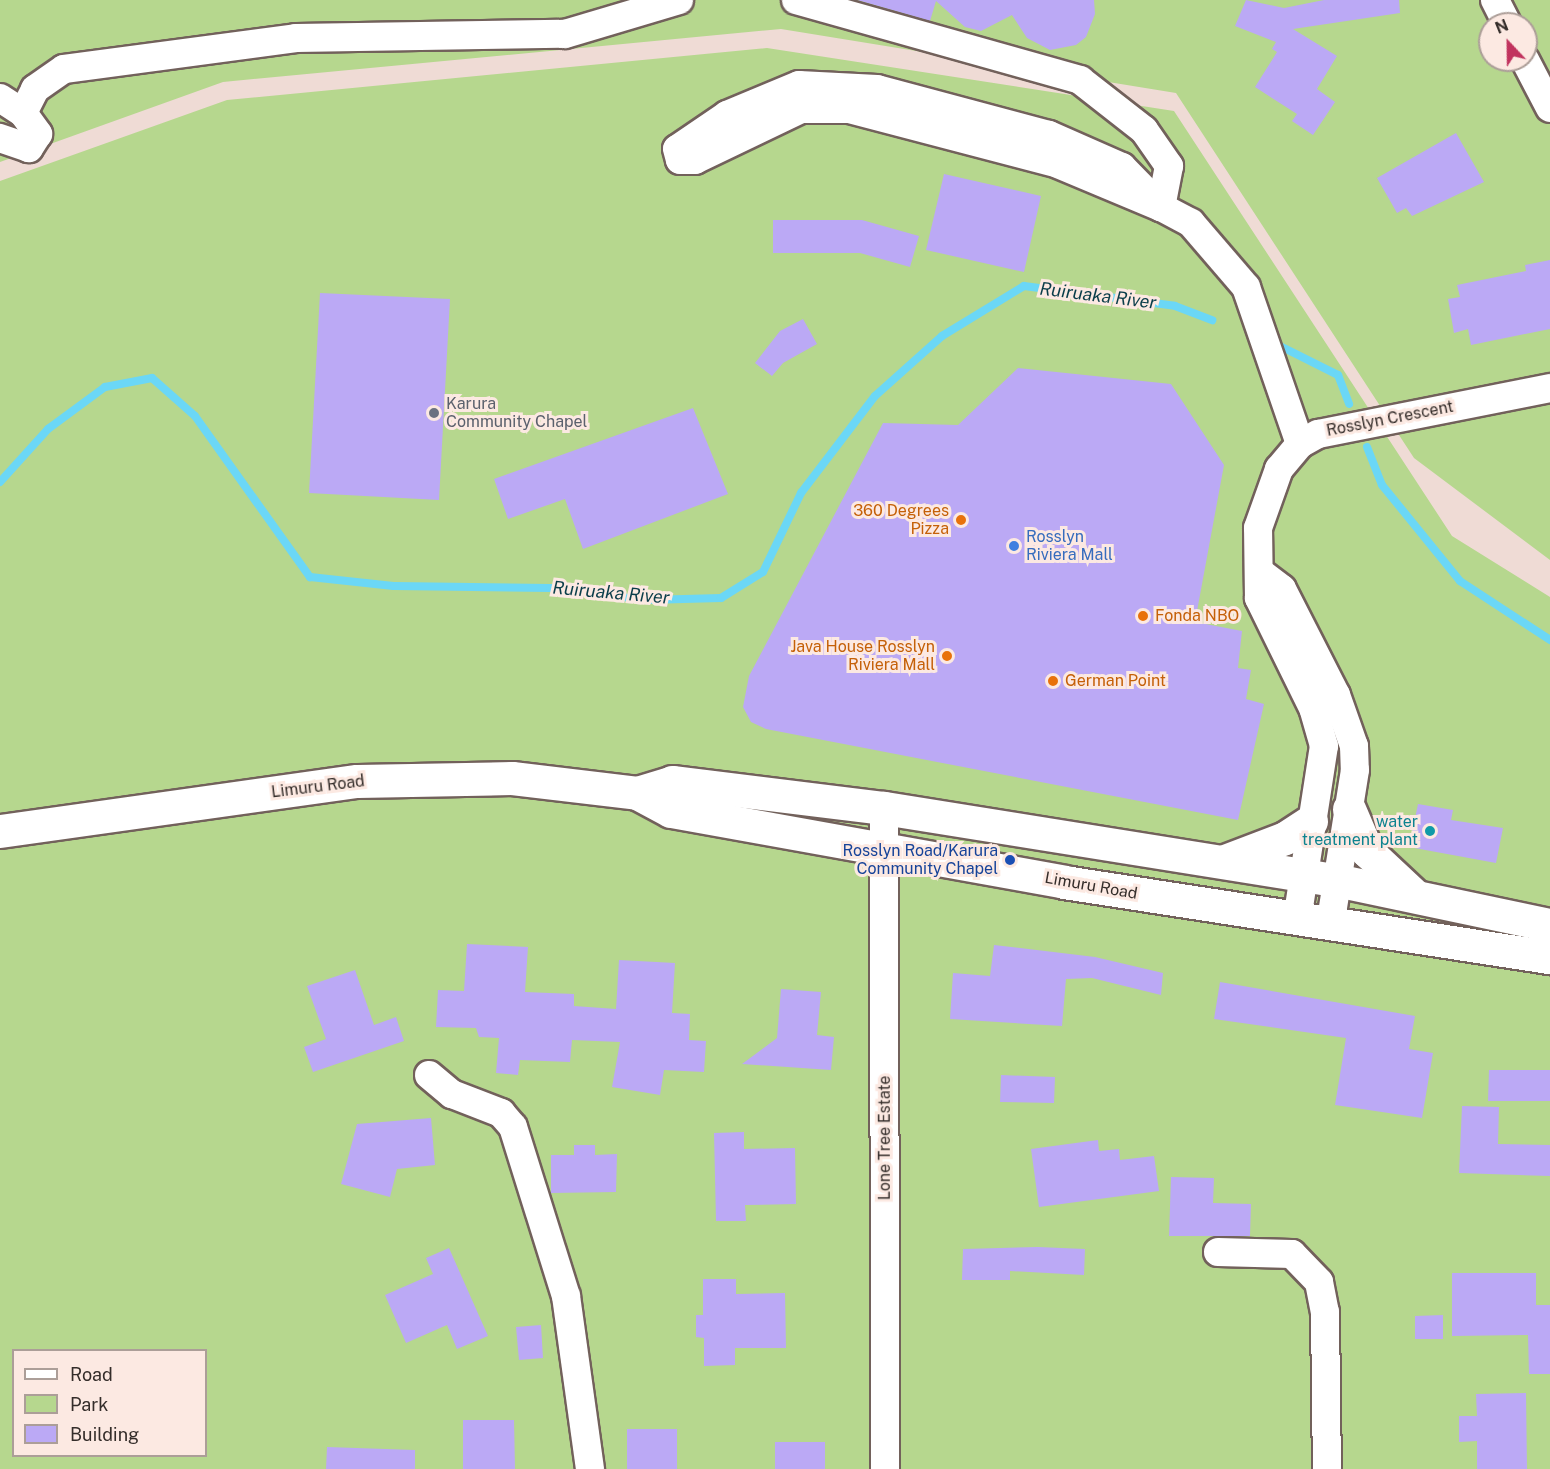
<!DOCTYPE html>
<html>
<head>
<meta charset="utf-8">
<style>
  body { margin:0 }
  #map { position:relative; width:1550px; height:1469px; overflow:hidden; background:#efdbd5; font-family:"Public Sans",sans-serif }
  div>[style] { position:absolute }
  [style*='--x'] { left:calc(var(--x)*1px); top:calc(var(--y)*1px); width:calc(var(--w)*1px); rotate:calc(var(--a)*1deg) }
  .green>* { inset:0; background:#b6d78e }
  .stream>* { height:8px; margin:-4px; padding:0 4px; transform-origin:4px; border-radius:4px; background:#6bd7f6 }
  .building>* { inset:0; background:#bba9f5 }
  .roads { filter:drop-shadow(2px 0 #72615b) drop-shadow(-2px 0 #72615b) drop-shadow(0 2px #72615b) drop-shadow(0 -2px #72615b) }
  .street>* { height:28px; margin:-14px; padding:0 14px; transform-origin:14px; border-radius:14px; background:#fff }
  .secondary>* { height:33px; margin:-16.5px; padding:0 16.5px; transform-origin:16.5px; border-radius:16.5px; background:#fff }
  .dots>* { width:16px; height:16px; translate:-50% -50%; box-sizing:border-box; border:3px solid #fce9e2; border-radius:50% }
  span { translate:-50% -50%; white-space:nowrap; text-align:center; line-height:1.15; -webkit-text-stroke:6px #fce9e2; paint-order:stroke }
  .worship-label { font-size:16px; color:#5b616d }
  .left { translate:0 -50%; text-align:left }
  .street-label { font-size:16px; color:#342d2a }
  .food-label { font-size:16px; color:#c56008 }
  .right { translate:-100% -50%; text-align:right }
  .shop-label { font-size:16px; color:#366cbe }
  .culture-label { font-size:16px; color:#0d838f }
  .transit-label { font-size:16px; color:#164399 }
  .water-label { font-size:18px; color:#0a3d4a; font-style:italic }
  .legend { position:absolute; left:12px; top:1349px; width:195px; height:108px; box-sizing:border-box; background:#fce9e2; border:2px solid #ac9e98; margin:0; padding:8px 10px; list-style:none; font-size:18px; color:#342d2a }
  .legend li { display:flex; align-items:center; gap:12px; height:30px }
  .legend b { width:30px; border:2px solid #ac9e98 }
  .north { position:absolute; left:1478px; top:12px; width:60px; height:60px; box-sizing:border-box; background:#fce9e2; border:2px solid #ac9e98; border-radius:50%; rotate:338deg; font-size:16px; font-weight:700; line-height:24px; text-align:center; color:#342d2a }
  .north::after { content:''; display:block; margin:auto; width:21px; height:27px; background:#c1335e; clip-path:polygon(50% 0,100% 100%,50% 72%,0 100%) }
</style>
</head>
<body>
<div id="map">
  <div class="green">
    <div style="clip-path:polygon(evenodd,0 0,1550px 0,1550px 560px,1414px 458px,1176px 93px,781px 29px,223px 82px,0 162px,0 0,1490px 24px,1526px 24px,1526px 60px,1490px 60px,1490px 24px)"></div>
    <div style="clip-path:polygon(evenodd,767px 48px,1174px 111px,1452px 536px,1550px 597px,1550px 1469px,0 1469px,0 181px,227px 100px,767px 48px,14px 1350px,206px 1350px,206px 1456px,14px 1456px,14px 1350px)"></div>
  </div>
  <div class="stream">
    <div style="--x:1272;--y:342;--w:74;--a:26.6"></div>
    <div style="--x:1338;--y:375;--w:31;--a:69"></div>
    <div style="--x:1367;--y:447;--w:41;--a:68.5"></div>
    <div style="--x:1382;--y:485;--w:124;--a:50.9"></div>
    <div style="--x:1460;--y:581;--w:108;--a:33.2"></div>
    <div style="--x:0;--y:482;--w:72;--a:-47.8"></div>
    <div style="--x:48;--y:429;--w:71;--a:-36.4"></div>
    <div style="--x:105;--y:387;--w:48;--a:-10.8"></div>
    <div style="--x:152;--y:378;--w:57;--a:41.5"></div>
    <div style="--x:195;--y:416;--w:198;--a:54.5"></div>
    <div style="--x:310;--y:577;--w:84;--a:6.1"></div>
    <div style="--x:394;--y:586;--w:156;--a:0.7"></div>
    <div style="--x:550;--y:588;--w:98;--a:7.1"></div>
    <div style="--x:647;--y:600;--w:74;--a:-1.5"></div>
    <div style="--x:721;--y:598;--w:49;--a:-31.8"></div>
    <div style="--x:763;--y:572;--w:88;--a:-64.3"></div>
    <div style="--x:801;--y:493;--w:122;--a:-52.7"></div>
    <div style="--x:875;--y:396;--w:90;--a:-41.8"></div>
    <div style="--x:942;--y:336;--w:96;--a:-31.4"></div>
    <div style="--x:1024;--y:286;--w:152;--a:7.5"></div>
    <div style="--x:1175;--y:306;--w:40;--a:21"></div>
  </div>
  <div class="building">
    <div style="clip-path:polygon(857px 0,1094px 0,1095px 14px,1086px 37px,1076px 45px,1050px 50px,1027px 38px,1012px 15px,981px 31px,965px 27px,936px 1px,930px 21px)"></div>
    <div style="clip-path:polygon(1246px 0,1284px 8px,1324px 0,1399px 0,1400px 13px,1293px 29px,1337px 56px,1317px 89px,1335px 102px,1313px 135px,1292px 121px,1297px 114px,1255px 87px,1277px 52px,1272px 49px,1276px 42px,1235px 26px)"></div>
    <div style="clip-path:polygon(1456px 133px,1484px 182px,1412px 216px,1406px 208px,1397px 213px,1377px 178px)"></div>
    <div style="clip-path:polygon(944px 174px,1041px 196px,1024px 272px,926px 250px)"></div>
    <div style="clip-path:polygon(773px 220px,862px 220px,919px 236px,910px 267px,860px 253px,773px 253px)"></div>
    <div style="clip-path:polygon(1550px 260px,1550px 329px,1471px 345px,1468px 329px,1454px 333px,1448px 299px,1460px 297px,1457px 285px,1526px 271px,1525px 265px)"></div>
    <div style="clip-path:polygon(320px 293px,450px 299px,439px 500px,309px 493px)"></div>
    <div style="clip-path:polygon(803px 319px,817px 344px,783px 363px,772px 376px,755px 363px,780px 331px)"></div>
    <div style="clip-path:polygon(1018px 368px,1171px 384px,1224px 465px,1195px 622px,1242px 631px,1238px 668px,1251px 670px,1246px 699px,1264px 704px,1238px 820px,766px 729px,751px 722px,743px 707px,749px 676px,883px 423px,958px 425px)"></div>
    <div style="clip-path:polygon(693px 408px,728px 494px,583px 549px,565px 499px,508px 519px,494px 479px)"></div>
    <div style="clip-path:polygon(1418px 804px,1453px 810px,1451px 820px,1503px 828px,1496px 863px,1409px 847px)"></div>
    <div style="clip-path:polygon(467px 944px,528px 947px,525px 992px,574px 994px,574px 1006px,616px 1009px,619px 960px,675px 963px,672px 1013px,690px 1014px,689px 1040px,706px 1041px,704px 1072px,664px 1070px,660px 1095px,612px 1087px,620px 1042px,572px 1040px,570px 1062px,520px 1060px,518px 1075px,496px 1073px,499px 1038px,479px 1037px,476px 1028px,436px 1027px,438px 990px,464px 991px)"></div>
    <div style="clip-path:polygon(994px 945px,1095px 957px,1163px 973px,1161px 995px,1092px 978px,1066px 979px,1062px 1026px,950px 1019px,953px 973px,990px 976px)"></div>
    <div style="clip-path:polygon(355px 970px,374px 1025px,396px 1017px,404px 1041px,313px 1072px,304px 1047px,326px 1039px,307px 986px)"></div>
    <div style="clip-path:polygon(1220px 982px,1415px 1016px,1409px 1049px,1433px 1053px,1422px 1118px,1335px 1105px,1346px 1038px,1214px 1019px)"></div>
    <div style="clip-path:polygon(781px 989px,821px 992px,817px 1035px,834px 1037px,831px 1070px,742px 1064px,777px 1038px)"></div>
    <div style="clip-path:polygon(1489px 1070px,1550px 1070px,1550px 1101px,1488px 1101px)"></div>
    <div style="clip-path:polygon(1001px 1075px,1055px 1077px,1054px 1103px,1000px 1102px)"></div>
    <div style="clip-path:polygon(1462px 1106px,1499px 1107px,1498px 1144px,1550px 1145px,1550px 1176px,1459px 1173px)"></div>
    <div style="clip-path:polygon(431px 1118px,435px 1165px,397px 1169px,390px 1197px,341px 1184px,357px 1124px)"></div>
    <div style="clip-path:polygon(744px 1132px,744px 1149px,795px 1148px,796px 1204px,745px 1205px,746px 1221px,716px 1221px,714px 1133px)"></div>
    <div style="clip-path:polygon(1098px 1140px,1099px 1151px,1119px 1149px,1120px 1160px,1154px 1156px,1159px 1191px,1039px 1207px,1031px 1149px)"></div>
    <div style="clip-path:polygon(574px 1145px,595px 1145px,595px 1155px,617px 1154px,616px 1192px,551px 1193px,551px 1155px,574px 1155px)"></div>
    <div style="clip-path:polygon(1171px 1177px,1214px 1178px,1213px 1203px,1251px 1204px,1250px 1236px,1169px 1236px)"></div>
    <div style="clip-path:polygon(1038px 1247px,1085px 1249px,1084px 1275px,1010px 1271px,1010px 1280px,962px 1280px,963px 1249px)"></div>
    <div style="clip-path:polygon(449px 1248px,488px 1336px,457px 1349px,447px 1325px,406px 1343px,385px 1295px,433px 1274px,426px 1258px)"></div>
    <div style="clip-path:polygon(1452px 1273px,1536px 1273px,1536px 1305px,1550px 1305px,1550px 1374px,1529px 1374px,1528px 1335px,1452px 1336px)"></div>
    <div style="clip-path:polygon(703px 1279px,736px 1279px,736px 1294px,785px 1293px,786px 1348px,735px 1348px,735px 1365px,704px 1366px,704px 1338px,696px 1337px,696px 1315px,703px 1315px)"></div>
    <div style="clip-path:polygon(1443px 1315px,1443px 1339px,1415px 1339px,1415px 1316px)"></div>
    <div style="clip-path:polygon(541px 1325px,543px 1358px,519px 1360px,516px 1327px)"></div>
    <div style="clip-path:polygon(1526px 1393px,1527px 1469px,1477px 1469px,1477px 1441px,1459px 1442px,1459px 1416px,1477px 1416px,1476px 1394px)"></div>
    <div style="clip-path:polygon(463px 1420px,514px 1420px,515px 1469px,463px 1469px)"></div>
    <div style="clip-path:polygon(627px 1429px,677px 1429px,677px 1469px,627px 1469px)"></div>
    <div style="clip-path:polygon(775px 1442px,825px 1442px,825px 1469px,775px 1469px)"></div>
    <div style="clip-path:polygon(327px 1447px,415px 1450px,415px 1469px,326px 1469px)"></div>
  </div>
  <div class="roads">
    <div class="street">
      <div style="--x:796;--y:0;--w:295;--a:15.7"></div>
      <div style="--x:1080;--y:80;--w:81;--a:38"></div>
      <div style="--x:1144;--y:130;--w:44;--a:55.2"></div>
      <div style="--x:1169;--y:166;--w:42;--a:101"></div>
      <div style="--x:1495;--y:0;--w:27;--a:63"></div>
      <div style="--x:1525;--y:60;--w:54;--a:62.5"></div>
      <div style="--x:0;--y:98;--w:27;--a:33"></div>
      <div style="--x:23;--y:113;--w:26;--a:54"></div>
      <div style="--x:38;--y:134;--w:17;--a:123"></div>
      <div style="--x:29;--y:148;--w:31;--a:-161"></div>
      <div style="--x:23;--y:113;--w:27;--a:-63"></div>
      <div style="--x:35;--y:89;--w:35;--a:-35"></div>
      <div style="--x:64;--y:69;--w:234;--a:-7.6"></div>
      <div style="--x:296;--y:38;--w:269;--a:-0.9"></div>
      <div style="--x:565;--y:34;--w:119;--a:-16.6"></div>
      <div style="--x:1161;--y:207;--w:56;--a:-134.3"></div>
      <div style="--x:1122;--y:167;--w:80;--a:-156.3"></div>
      <div style="--x:1049;--y:135;--w:178;--a:-165"></div>
      <div style="--x:877;--y:89;--w:78;--a:-177.1"></div>
      <div style="--x:799;--y:85;--w:78;--a:157.4"></div>
      <div style="--x:727;--y:115;--w:60;--a:145.8"></div>
      <div style="--x:677;--y:149;--w:11;--a:75"></div>
      <div style="--x:680;--y:160;--w:15;--a:0"></div>
      <div style="--x:695;--y:160;--w:118;--a:-25.7"></div>
      <div style="--x:801;--y:109;--w:48;--a:0"></div>
      <div style="--x:849;--y:109;--w:216;--a:14.7"></div>
      <div style="--x:1058;--y:164;--w:112;--a:22.7"></div>
      <div style="--x:1161;--y:207;--w:34;--a:28"></div>
      <div style="--x:1191;--y:223;--w:84;--a:49.3"></div>
      <div style="--x:1246;--y:287;--w:166;--a:71"></div>
      <div style="--x:1261;--y:573;--w:26;--a:37"></div>
      <div style="--x:1282;--y:589;--w:119;--a:63"></div>
      <div style="--x:1336;--y:695;--w:54;--a:70.6"></div>
      <div style="--x:1354;--y:746;--w:24;--a:88"></div>
      <div style="--x:1355;--y:770;--w:158;--a:99.1"></div>
      <div style="--x:884;--y:808;--w:661;--a:89.91"></div>
      <div style="--x:1297;--y:920;--w:176;--a:-81.2"></div>
      <div style="--x:1324;--y:746;--w:37;--a:-106"></div>
      <div style="--x:1314;--y:710;--w:125;--a:-116.2"></div>
      <div style="--x:1259;--y:598;--w:70;--a:-90.8"></div>
      <div style="--x:1258;--y:528;--w:63;--a:-70.4"></div>
      <div style="--x:1279;--y:469;--w:33;--a:-50"></div>
      <div style="--x:1300;--y:444;--w:21;--a:-29"></div>
      <div style="--x:1318;--y:434;--w:237;--a:-11.2"></div>
      <div style="--x:429;--y:1075;--w:30;--a:40"></div>
      <div style="--x:452;--y:1094;--w:53;--a:21.2"></div>
      <div style="--x:501;--y:1113;--w:18;--a:49"></div>
      <div style="--x:513;--y:1127;--w:177;--a:72.6"></div>
      <div style="--x:566;--y:1296;--w:175;--a:82.1"></div>
      <div style="--x:1218;--y:1252;--w:74;--a:1.5"></div>
      <div style="--x:1292;--y:1254;--w:39;--a:46"></div>
      <div style="--x:1319;--y:1282;--w:31;--a:79"></div>
      <div style="--x:1325;--y:1312;--w:157;--a:89.3"></div>
    </div>
    <div class="secondary">
      <div style="--x:637;--y:793;--w:37;--a:-17"></div>
      <div style="--x:672;--y:782;--w:214;--a:7"></div>
      <div style="--x:884;--y:808;--w:458;--a:9.1"></div>
      <div style="--x:1336;--y:880;--w:219;--a:11.9"></div>
      <div style="--x:1349;--y:809;--w:46;--a:66.8"></div>
      <div style="--x:1367;--y:851;--w:63;--a:43.1"></div>
      <div style="--x:0;--y:831;--w:360;--a:-8"></div>
      <div style="--x:357;--y:781;--w:155;--a:-1.1"></div>
      <div style="--x:512;--y:778;--w:126;--a:6.8"></div>
      <div style="--x:637;--y:793;--w:38;--a:28"></div>
      <div style="--x:671;--y:811;--w:399;--a:10.2"></div>
      <div style="--x:1064;--y:882;--w:492;--a:8.8"></div>
      <div style="--x:1225;--y:861;--w:64;--a:-21"></div>
      <div style="--x:1285;--y:838;--w:31;--a:-33"></div>
    </div>
  </div>
  <div class="dots">
    <div style="left:434px;top:413px;background:#6b7280"></div>
    <div style="left:961px;top:520px;background:#e8710a"></div>
    <div style="left:1014px;top:546px;background:#3f7fe0"></div>
    <div style="left:1143px;top:616px;background:#e8710a"></div>
    <div style="left:947px;top:656px;background:#e8710a"></div>
    <div style="left:1053px;top:681px;background:#e8710a"></div>
    <div style="left:1430px;top:831px;background:#0f9aa8"></div>
    <div style="left:1010px;top:860px;background:#1a4fb4"></div>
  </div>
  <div class="worship-label">
    <span class="left" style="left:446px;top:413px">Karura<br>Community Chapel</span>
  </div>
  <div class="street-label">
    <span style="left:1390px;top:419px;rotate:-11deg">Rosslyn Crescent</span>
    <span style="left:318px;top:787px;rotate:-7deg">Limuru Road</span>
    <span style="left:1091px;top:886px;rotate:10deg">Limuru Road</span>
    <span style="left:885px;top:1138px;rotate:-90deg">Lone Tree Estate</span>
  </div>
  <div class="food-label">
    <span class="right" style="left:949px;top:520px">360 Degrees<br>Pizza</span>
    <span class="left" style="left:1155px;top:616px">Fonda NBO</span>
    <span class="right" style="left:935px;top:656px">Java House Rosslyn<br>Riviera Mall</span>
    <span class="left" style="left:1065px;top:681px">German Point</span>
  </div>
  <div class="shop-label">
    <span class="left" style="left:1026px;top:546px">Rosslyn<br>Riviera Mall</span>
  </div>
  <div class="culture-label">
    <span class="right" style="left:1418px;top:831px">water<br>treatment plant</span>
  </div>
  <div class="transit-label">
    <span class="right" style="left:998px;top:860px">Rosslyn Road/Karura<br>Community Chapel</span>
  </div>
  <div class="water-label">
    <span style="left:1098px;top:296px;rotate:7deg">Ruiruaka River</span>
    <span style="left:611px;top:593px;rotate:5deg">Ruiruaka River</span>
  </div>
  <ul class="legend">
  <li><b style="height:8px;background:#fff"></b>Road</li>
  <li><b style="height:16px;background:#b6d78e"></b>Park</li>
  <li><b style="height:16px;background:#bba9f5"></b>Building</li>
  </ul>
  <div class="north">N</div>
</div>
</body>
</html>
